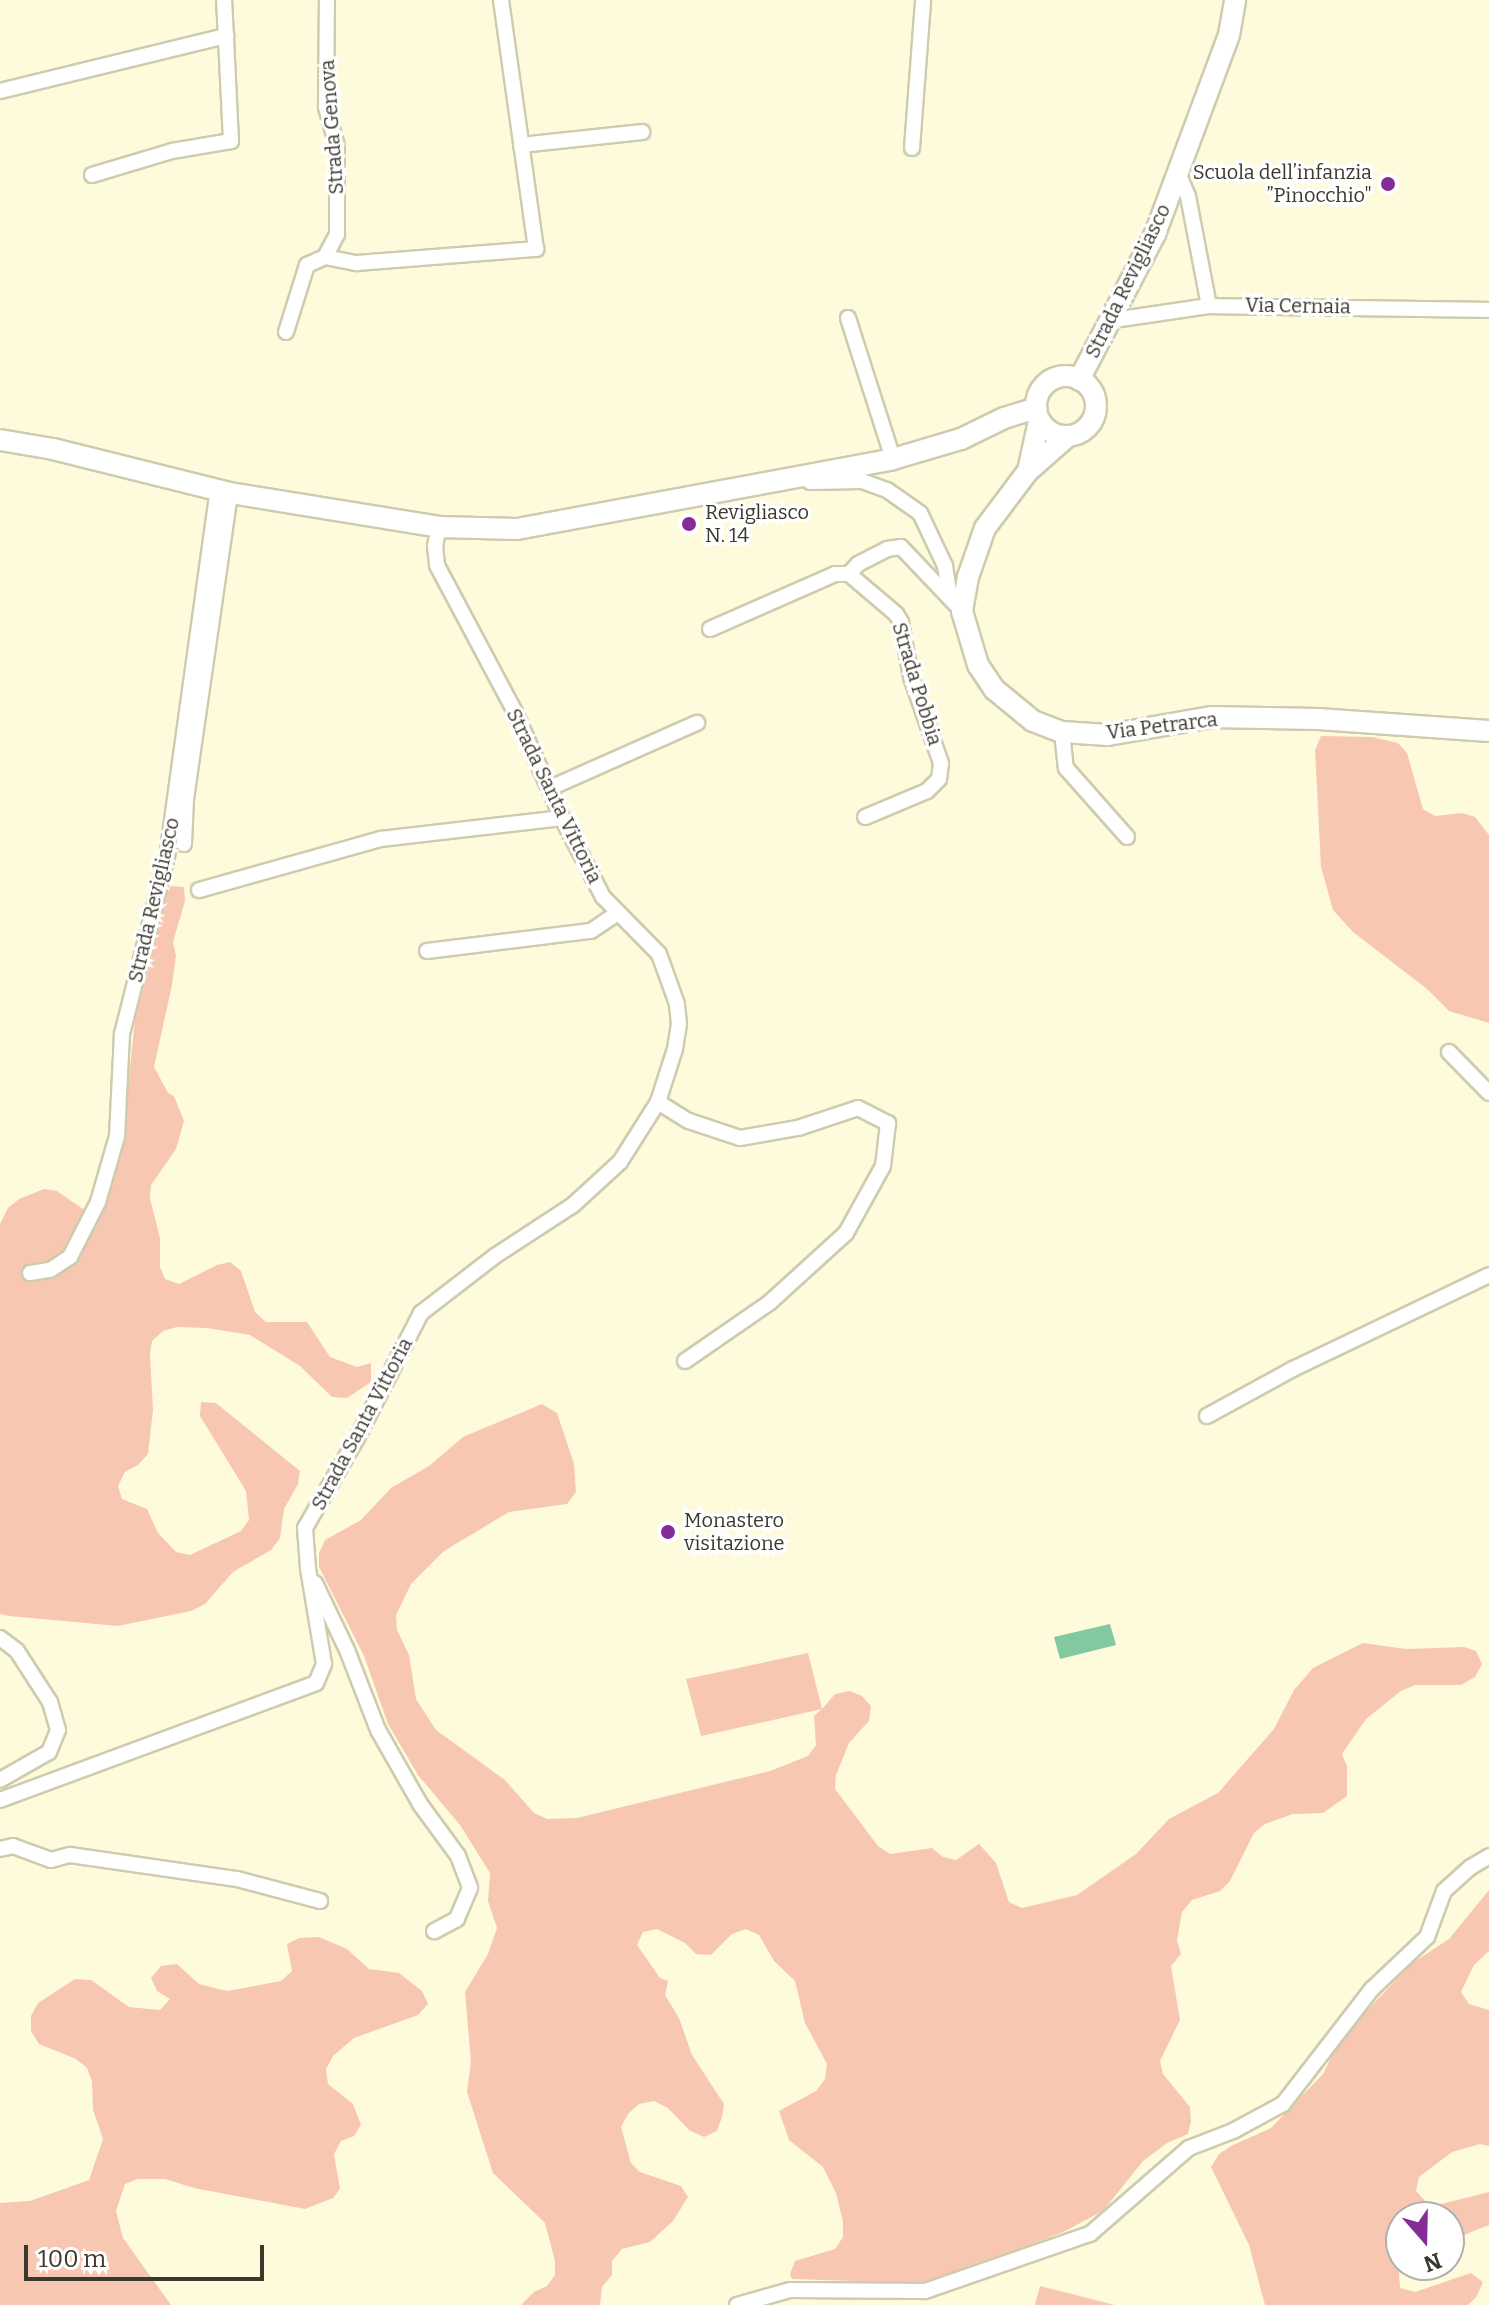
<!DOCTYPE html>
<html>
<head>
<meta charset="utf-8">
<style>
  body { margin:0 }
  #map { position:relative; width:1489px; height:2305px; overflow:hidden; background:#fefbdd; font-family:Bitter,serif }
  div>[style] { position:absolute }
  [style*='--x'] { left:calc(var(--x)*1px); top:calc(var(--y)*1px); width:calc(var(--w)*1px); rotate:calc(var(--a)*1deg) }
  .green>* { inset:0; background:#f8c7b2 }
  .water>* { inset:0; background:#82c8a1 }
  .roads { filter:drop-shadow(2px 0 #cecbae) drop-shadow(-2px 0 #cecbae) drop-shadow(0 2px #cecbae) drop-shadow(0 -2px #cecbae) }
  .street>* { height:14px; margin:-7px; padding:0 7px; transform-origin:7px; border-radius:7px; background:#fff }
  .secondary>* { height:20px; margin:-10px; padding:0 10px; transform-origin:10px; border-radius:10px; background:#fff }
  .secondary>.ring { margin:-10px; padding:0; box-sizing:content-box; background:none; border:20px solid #fff; border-radius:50% }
  .dots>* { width:22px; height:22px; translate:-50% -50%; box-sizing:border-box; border:4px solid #fff; border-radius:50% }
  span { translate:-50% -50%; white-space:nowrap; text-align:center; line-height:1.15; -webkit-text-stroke:6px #fff; paint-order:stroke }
  .street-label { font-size:20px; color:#3b392e }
  .poi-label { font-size:20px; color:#3b392e }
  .right { translate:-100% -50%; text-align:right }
  .left { translate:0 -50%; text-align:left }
  .north { position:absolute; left:1385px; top:2201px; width:80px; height:80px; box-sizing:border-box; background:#fff; border:2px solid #b1b0ab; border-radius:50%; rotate:160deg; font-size:22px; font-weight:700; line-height:32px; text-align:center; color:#3b392e }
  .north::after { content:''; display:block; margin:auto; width:28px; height:36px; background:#862c98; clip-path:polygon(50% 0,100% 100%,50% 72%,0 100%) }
  .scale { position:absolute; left:24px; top:2245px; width:240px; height:36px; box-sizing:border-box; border:4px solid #3b392e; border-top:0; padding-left:10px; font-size:24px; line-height:28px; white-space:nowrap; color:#3b392e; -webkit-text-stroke:6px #fff; paint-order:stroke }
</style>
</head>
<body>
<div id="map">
  <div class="green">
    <div style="clip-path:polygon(1321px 736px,1372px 737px,1398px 743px,1407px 753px,1423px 809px,1435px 816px,1462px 813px,1475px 817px,1489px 835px,1489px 1023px,1449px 1011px,1427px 989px,1353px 932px,1333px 910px,1321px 867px,1315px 750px)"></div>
    <div style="clip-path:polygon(171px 886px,184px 887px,185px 901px,173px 942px,176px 956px,172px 985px,154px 1067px,168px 1093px,174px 1096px,184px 1121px,176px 1149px,151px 1185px,150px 1198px,160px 1238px,160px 1267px,165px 1279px,179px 1284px,217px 1265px,230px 1262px,241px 1271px,255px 1312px,266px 1322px,307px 1322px,330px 1357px,357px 1367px,371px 1363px,371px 1382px,347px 1398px,332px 1397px,300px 1366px,250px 1335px,207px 1328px,177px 1327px,163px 1331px,152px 1341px,150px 1354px,153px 1410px,148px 1454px,138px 1465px,125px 1472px,118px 1486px,122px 1499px,147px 1509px,158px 1533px,176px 1552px,190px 1555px,241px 1531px,249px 1520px,246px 1491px,200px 1416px,201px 1402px,216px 1403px,300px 1471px,298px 1484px,284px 1509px,280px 1538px,271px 1550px,233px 1572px,205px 1604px,191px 1611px,118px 1626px,9px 1616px,0 1614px,0 1224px,8px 1208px,19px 1199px,44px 1189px,57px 1191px,90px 1214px,104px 1209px,124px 1125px,135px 1020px,148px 971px,153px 925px,162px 899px)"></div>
    <div style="clip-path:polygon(542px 1404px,557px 1413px,574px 1464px,576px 1492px,567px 1504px,509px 1512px,444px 1551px,411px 1584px,396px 1615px,397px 1630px,409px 1655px,416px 1699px,436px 1730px,505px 1780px,534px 1813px,547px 1819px,577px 1818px,770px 1771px,808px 1756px,816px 1745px,814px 1716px,822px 1709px,701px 1736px,686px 1679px,808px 1653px,822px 1709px,835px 1694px,850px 1691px,862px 1696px,871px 1706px,869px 1721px,849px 1743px,836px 1775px,835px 1789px,878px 1846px,890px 1854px,932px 1848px,943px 1857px,956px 1860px,979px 1844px,996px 1863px,1009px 1902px,1022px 1908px,1077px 1895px,1136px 1854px,1169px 1819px,1218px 1793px,1274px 1729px,1294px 1690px,1313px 1668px,1363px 1643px,1406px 1649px,1464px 1647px,1476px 1651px,1482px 1664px,1475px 1677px,1461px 1685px,1415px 1685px,1401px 1691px,1366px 1719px,1342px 1754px,1347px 1766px,1347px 1796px,1323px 1813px,1293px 1814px,1265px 1824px,1254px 1833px,1230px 1881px,1220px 1891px,1192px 1900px,1182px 1912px,1177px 1940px,1181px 1954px,1171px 1966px,1180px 2020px,1160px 2061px,1163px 2074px,1190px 2107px,1191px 2121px,1188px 2134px,1167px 2143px,1143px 2161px,1103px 2211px,1063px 2232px,969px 2269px,918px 2283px,792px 2279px,790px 2274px,795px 2261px,835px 2249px,843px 2237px,843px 2222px,836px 2193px,823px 2167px,789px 2140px,779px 2111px,816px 2091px,825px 2079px,827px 2064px,805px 2023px,795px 1981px,774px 1961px,759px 1935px,746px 1929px,732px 1934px,711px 1955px,696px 1954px,685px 1943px,657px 1929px,643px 1932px,637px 1945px,660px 1978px,668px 1981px,665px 1995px,679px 2018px,692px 2055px,724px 2104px,722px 2117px,717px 2131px,704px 2137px,689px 2130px,668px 2108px,654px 2101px,639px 2104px,628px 2114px,621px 2127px,631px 2163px,640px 2172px,681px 2186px,688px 2197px,673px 2221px,650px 2242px,622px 2249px,612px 2261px,612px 2275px,602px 2287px,600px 2305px,521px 2305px,534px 2292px,547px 2286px,555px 2275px,555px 2261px,545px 2223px,493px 2173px,467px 2092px,471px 2062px,465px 1992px,488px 1954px,497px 1928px,488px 1901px,490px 1873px,460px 1825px,418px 1775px,388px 1724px,364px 1656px,319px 1567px,319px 1553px,325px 1540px,361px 1520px,391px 1488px,429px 1466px,463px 1437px)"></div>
    <div style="clip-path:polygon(1489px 1890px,1489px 1951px,1474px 1965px,1461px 1992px,1469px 2004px,1489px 2010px,1489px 2146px,1480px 2144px,1452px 2152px,1419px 2177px,1416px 2191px,1427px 2203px,1441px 2204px,1489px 2192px,1489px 2225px,1449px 2241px,1449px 2217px,1401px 2217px,1401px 2265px,1405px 2265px,1399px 2273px,1400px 2288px,1415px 2292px,1471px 2273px,1483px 2282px,1477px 2296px,1468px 2305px,1265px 2305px,1249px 2245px,1211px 2167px,1219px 2154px,1231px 2146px,1271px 2128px,1323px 2074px,1340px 2039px,1411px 1964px,1449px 1939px)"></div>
    <div style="clip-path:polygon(319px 1937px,347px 1949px,369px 1969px,399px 1973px,422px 1991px,428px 2004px,418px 2015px,354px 2038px,333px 2056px,326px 2069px,328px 2084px,353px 2104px,361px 2125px,354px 2136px,341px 2141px,334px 2154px,340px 2189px,333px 2198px,305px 2209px,194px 2188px,165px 2179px,137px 2179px,125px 2184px,116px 2211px,123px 2238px,171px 2305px,0 2305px,0 2203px,30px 2201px,89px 2180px,103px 2139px,93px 2110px,92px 2081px,87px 2068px,76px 2059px,39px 2044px,31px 2031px,31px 2016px,38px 2003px,75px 1979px,91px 1980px,129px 2007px,160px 2010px,170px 1999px,157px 1991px,151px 1978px,161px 1966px,177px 1964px,199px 1984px,227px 1991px,281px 1981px,292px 1971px,287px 1944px,299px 1938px)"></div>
    <div style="clip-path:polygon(1040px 2286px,1115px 2305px,1035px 2305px)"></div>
  </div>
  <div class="water">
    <div style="clip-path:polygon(1110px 1624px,1116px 1645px,1060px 1659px,1054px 1637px)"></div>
  </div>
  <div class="roads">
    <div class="street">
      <div style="--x:0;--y:91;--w:233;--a:-13.7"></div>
      <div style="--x:521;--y:145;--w:122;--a:-6.1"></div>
      <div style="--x:912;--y:148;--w:148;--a:-85.7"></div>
      <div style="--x:92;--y:175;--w:84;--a:-16.7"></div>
      <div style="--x:172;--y:151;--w:60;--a:-9.6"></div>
      <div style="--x:231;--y:141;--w:141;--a:-92.8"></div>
      <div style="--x:1179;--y:175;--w:23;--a:67"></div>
      <div style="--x:1188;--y:196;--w:112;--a:79.2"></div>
      <div style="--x:325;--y:257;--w:33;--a:11"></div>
      <div style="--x:357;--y:263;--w:180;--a:-4.5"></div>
      <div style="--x:536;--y:249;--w:251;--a:-98"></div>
      <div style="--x:848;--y:318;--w:148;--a:72.3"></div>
      <div style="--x:1107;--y:321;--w:103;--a:-8.4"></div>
      <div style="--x:1209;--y:306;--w:280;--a:0.8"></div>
      <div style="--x:286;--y:332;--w:70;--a:-72.6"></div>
      <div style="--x:307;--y:265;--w:20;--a:-24"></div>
      <div style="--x:325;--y:257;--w:26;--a:-62"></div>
      <div style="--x:337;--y:234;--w:88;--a:-90"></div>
      <div style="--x:337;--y:146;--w:41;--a:-105.8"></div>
      <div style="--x:326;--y:107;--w:107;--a:-89.5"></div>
      <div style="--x:810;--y:482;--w:52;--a:-1.1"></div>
      <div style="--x:862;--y:481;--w:27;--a:20"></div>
      <div style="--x:887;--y:490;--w:40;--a:34.9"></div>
      <div style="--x:920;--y:513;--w:59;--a:64.7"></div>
      <div style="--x:945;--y:566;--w:31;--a:81"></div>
      <div style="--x:849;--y:574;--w:62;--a:40.4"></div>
      <div style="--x:896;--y:614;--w:9;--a:58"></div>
      <div style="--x:901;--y:622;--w:56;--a:79.7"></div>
      <div style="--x:911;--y:677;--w:91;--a:70.8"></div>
      <div style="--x:941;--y:763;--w:16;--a:97"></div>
      <div style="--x:939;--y:779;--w:17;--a:135"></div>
      <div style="--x:927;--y:791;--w:67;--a:157.2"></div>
      <div style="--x:710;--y:629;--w:137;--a:-23.7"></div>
      <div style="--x:835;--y:574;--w:14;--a:0"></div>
      <div style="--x:849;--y:574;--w:13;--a:-48"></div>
      <div style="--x:858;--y:564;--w:33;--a:-27"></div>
      <div style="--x:887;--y:549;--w:14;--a:-8"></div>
      <div style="--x:901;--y:547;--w:88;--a:46.4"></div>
      <div style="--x:1062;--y:732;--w:36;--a:84"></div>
      <div style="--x:1066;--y:768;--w:92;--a:48.5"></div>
      <div style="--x:550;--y:788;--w:161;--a:-23.9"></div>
      <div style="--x:184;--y:844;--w:45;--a:-87.5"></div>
      <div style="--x:186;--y:799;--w:309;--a:-81.8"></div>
      <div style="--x:199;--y:890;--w:189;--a:-15.7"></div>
      <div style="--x:381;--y:839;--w:182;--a:-6.6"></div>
      <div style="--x:427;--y:951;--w:165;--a:-7"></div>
      <div style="--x:591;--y:931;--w:32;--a:-34"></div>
      <div style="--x:1449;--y:1052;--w:57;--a:45.7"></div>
      <div style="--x:658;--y:1102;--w:36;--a:32"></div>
      <div style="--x:689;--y:1121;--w:54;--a:18.4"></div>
      <div style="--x:740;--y:1138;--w:59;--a:-9.8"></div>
      <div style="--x:798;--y:1128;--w:63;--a:-18.4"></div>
      <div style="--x:858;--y:1108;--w:34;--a:27"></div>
      <div style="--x:888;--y:1123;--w:43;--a:96.6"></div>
      <div style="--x:883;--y:1166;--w:77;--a:118.9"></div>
      <div style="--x:846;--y:1233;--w:104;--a:137.7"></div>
      <div style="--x:769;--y:1303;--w:102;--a:145.4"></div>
      <div style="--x:30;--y:1273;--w:20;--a:-9"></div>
      <div style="--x:50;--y:1270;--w:24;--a:-33"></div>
      <div style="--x:70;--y:1257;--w:62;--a:-63"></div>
      <div style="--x:98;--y:1202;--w:69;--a:-73.9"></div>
      <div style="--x:117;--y:1136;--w:102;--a:-87.2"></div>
      <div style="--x:122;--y:1034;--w:184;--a:-75.8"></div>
      <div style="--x:167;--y:856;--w:370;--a:-82.1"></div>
      <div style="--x:1207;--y:1416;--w:98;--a:-28.7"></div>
      <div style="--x:1293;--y:1369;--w:217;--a:-25.6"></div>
      <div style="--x:315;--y:1583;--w:74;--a:64.5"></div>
      <div style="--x:347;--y:1650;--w:86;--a:68.8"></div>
      <div style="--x:378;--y:1730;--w:85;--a:60.4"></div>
      <div style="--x:420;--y:1804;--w:64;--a:53.8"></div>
      <div style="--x:458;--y:1856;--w:34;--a:69"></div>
      <div style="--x:470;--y:1888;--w:34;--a:113"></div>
      <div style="--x:457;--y:1919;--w:26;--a:152"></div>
      <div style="--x:0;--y:1638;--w:21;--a:37"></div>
      <div style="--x:17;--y:1651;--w:61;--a:57.1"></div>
      <div style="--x:50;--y:1702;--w:29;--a:74"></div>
      <div style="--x:58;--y:1730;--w:24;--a:112"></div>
      <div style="--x:49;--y:1752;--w:56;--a:150.3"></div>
      <div style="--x:0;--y:1800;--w:337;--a:-20.3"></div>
      <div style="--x:316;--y:1683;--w:21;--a:-67"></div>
      <div style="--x:324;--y:1664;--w:97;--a:-99.5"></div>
      <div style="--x:308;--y:1568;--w:40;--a:-94.3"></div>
      <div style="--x:305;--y:1528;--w:104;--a:-60"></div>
      <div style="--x:357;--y:1438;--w:140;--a:-62.9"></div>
      <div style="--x:421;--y:1313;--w:93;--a:-37.6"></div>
      <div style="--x:495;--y:1256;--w:93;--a:-33.2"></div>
      <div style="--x:573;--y:1205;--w:64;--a:-42.5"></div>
      <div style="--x:620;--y:1162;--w:71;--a:-57.7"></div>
      <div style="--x:658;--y:1102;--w:56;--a:-72.2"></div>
      <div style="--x:675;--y:1049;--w:25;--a:-81"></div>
      <div style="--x:679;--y:1024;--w:20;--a:-96"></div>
      <div style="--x:677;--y:1004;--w:53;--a:-109.8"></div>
      <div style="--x:659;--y:954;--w:80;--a:-134.5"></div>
      <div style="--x:603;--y:897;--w:89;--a:-117.4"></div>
      <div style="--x:562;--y:818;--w:116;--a:-113.9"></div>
      <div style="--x:515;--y:712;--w:166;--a:-118"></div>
      <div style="--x:437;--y:565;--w:19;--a:-96"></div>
      <div style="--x:435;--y:546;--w:19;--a:-78"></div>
      <div style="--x:0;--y:1849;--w:13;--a:-13"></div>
      <div style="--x:13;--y:1846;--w:40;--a:20.2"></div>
      <div style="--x:51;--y:1860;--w:20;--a:-15"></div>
      <div style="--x:70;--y:1855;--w:169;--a:8.2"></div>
      <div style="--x:237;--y:1879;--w:86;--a:14.8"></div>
      <div style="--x:737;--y:2305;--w:55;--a:-15.8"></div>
      <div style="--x:790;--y:2290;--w:135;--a:0.4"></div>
      <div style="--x:925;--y:2291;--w:175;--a:-19.1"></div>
      <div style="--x:1090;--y:2234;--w:131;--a:-41"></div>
      <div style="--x:1189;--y:2148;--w:47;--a:-21.1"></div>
      <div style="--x:1233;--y:2131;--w:57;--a:-28.4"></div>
      <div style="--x:1283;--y:2104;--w:145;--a:-52.3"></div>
      <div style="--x:1372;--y:1989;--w:76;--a:-43.4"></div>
      <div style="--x:1427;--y:1937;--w:49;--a:-69.7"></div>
      <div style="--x:1444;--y:1891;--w:36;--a:-42"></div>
      <div style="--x:1471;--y:1867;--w:21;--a:-31"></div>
    </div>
    <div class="secondary">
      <div class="ring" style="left:1036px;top:376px;width:40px;height:40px"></div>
      <div style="--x:1079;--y:380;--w:165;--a:-62.5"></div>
      <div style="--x:1155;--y:234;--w:212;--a:-69.6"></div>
      <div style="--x:1229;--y:35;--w:36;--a:-80"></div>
      <div style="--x:1068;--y:436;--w:53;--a:138.8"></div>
      <div style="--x:1028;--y:471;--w:71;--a:127"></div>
      <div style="--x:985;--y:528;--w:52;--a:109.1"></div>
      <div style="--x:968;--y:577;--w:35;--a:100"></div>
      <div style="--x:962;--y:611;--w:56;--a:73.5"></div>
      <div style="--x:978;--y:665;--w:29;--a:56"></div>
      <div style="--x:994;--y:689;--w:50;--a:39.4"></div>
      <div style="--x:1033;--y:721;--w:31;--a:21"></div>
      <div style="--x:1062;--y:732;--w:46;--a:3.7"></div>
      <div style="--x:1108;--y:735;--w:106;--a:-9.8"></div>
      <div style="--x:1212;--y:717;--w:106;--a:1.1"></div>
      <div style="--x:1318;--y:719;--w:171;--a:4"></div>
      <div style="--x:0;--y:440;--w:54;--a:9.6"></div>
      <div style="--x:53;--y:449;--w:182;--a:14"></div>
      <div style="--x:230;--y:493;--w:212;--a:9.2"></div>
      <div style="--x:439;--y:527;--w:78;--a:1.5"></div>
      <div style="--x:517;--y:529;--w:382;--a:-10.5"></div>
      <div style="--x:893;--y:459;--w:71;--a:-16.4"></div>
      <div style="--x:961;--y:439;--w:48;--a:-26"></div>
      <div style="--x:1004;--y:418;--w:34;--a:-17"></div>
      <div style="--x:1028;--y:471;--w:51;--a:-77.6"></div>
    </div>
  </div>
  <div class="dots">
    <div style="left:1388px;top:184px;background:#862c98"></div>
    <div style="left:689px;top:524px;background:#862c98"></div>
    <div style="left:668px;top:1532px;background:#862c98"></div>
  </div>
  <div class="street-label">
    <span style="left:332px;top:127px;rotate:-94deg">Strada Genova</span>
    <span style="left:1128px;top:281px;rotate:-64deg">Strada Revigliasco</span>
    <span style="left:1298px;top:306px;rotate:1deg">Via Cernaia</span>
    <span style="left:917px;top:684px;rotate:73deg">Strada Pobbia</span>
    <span style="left:1162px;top:726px;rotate:-7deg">Via Petrarca</span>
    <span style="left:554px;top:796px;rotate:64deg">Strada Santa Vittoria</span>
    <span style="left:154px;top:900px;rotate:-77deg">Strada Revigliasco</span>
    <span style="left:362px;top:1424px;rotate:-62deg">Strada Santa Vittoria</span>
  </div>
  <div class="poi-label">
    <span class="right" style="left:1372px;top:184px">Scuola dell’infanzia<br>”Pinocchio"</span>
    <span class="left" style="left:705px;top:524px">Revigliasco<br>N. 14</span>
    <span class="left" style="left:684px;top:1532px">Monastero<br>visitazione</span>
  </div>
  <div class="north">N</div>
  <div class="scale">100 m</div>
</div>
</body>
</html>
